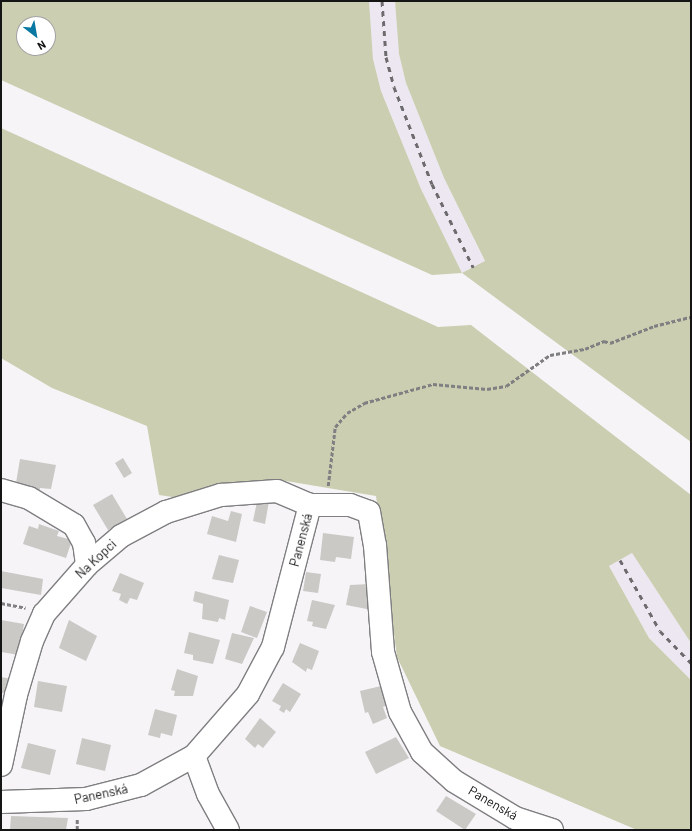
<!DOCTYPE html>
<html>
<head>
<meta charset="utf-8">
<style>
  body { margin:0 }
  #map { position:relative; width:692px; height:831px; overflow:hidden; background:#f6f4f7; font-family:Barlow,sans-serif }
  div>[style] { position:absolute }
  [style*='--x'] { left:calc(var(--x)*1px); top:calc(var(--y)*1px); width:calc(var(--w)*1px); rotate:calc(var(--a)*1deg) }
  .built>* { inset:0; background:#ede7f1 }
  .green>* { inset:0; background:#cbceb1 }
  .building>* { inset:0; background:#cbc9c6 }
  .path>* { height:2.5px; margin-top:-1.25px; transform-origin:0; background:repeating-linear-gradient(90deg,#807f81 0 4px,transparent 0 6px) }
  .roads { filter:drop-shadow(1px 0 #7f7e81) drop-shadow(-1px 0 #7f7e81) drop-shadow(0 1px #7f7e81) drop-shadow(0 -1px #7f7e81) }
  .minor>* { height:22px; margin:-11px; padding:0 11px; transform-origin:11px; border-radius:11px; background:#fff }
  .rail>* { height:3px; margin-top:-1.5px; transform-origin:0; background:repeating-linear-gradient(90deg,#6d6b6d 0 5px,transparent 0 10px) }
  span { translate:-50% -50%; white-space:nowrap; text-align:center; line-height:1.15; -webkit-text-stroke:4px #fff; paint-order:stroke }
  .street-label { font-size:13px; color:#161516 }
  .frame { position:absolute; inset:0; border:2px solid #161516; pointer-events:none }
  .north { position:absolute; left:16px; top:16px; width:40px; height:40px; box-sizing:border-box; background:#fff; border:1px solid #a2a1a2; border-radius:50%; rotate:149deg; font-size:11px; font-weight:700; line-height:16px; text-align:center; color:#161516 }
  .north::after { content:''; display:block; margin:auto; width:14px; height:18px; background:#0979a3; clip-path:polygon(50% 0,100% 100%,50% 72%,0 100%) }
</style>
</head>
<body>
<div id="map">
  <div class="built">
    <div style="clip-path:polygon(369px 1px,395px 1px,399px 54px,406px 83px,444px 178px,485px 262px,462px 273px,421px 189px,381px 91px,373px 59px)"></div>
    <div style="clip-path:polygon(632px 553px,691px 643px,691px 680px,649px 638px,609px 566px)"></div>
  </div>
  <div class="green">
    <div style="clip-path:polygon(evenodd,1px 1px,369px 1px,373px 59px,381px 91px,421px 189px,462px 273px,485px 261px,444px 178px,406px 83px,399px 54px,395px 1px,691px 1px,691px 442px,462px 273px,432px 275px,1px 80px,1px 1px,24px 24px,48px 24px,48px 48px,24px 48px,24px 24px)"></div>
    <div style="clip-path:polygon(1px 128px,438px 327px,471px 325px,691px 495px,691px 643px,632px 553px,609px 566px,649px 638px,691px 680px,691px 830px,637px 830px,440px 746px,397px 657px,376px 496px,274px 479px,179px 498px,159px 495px,147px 426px,52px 388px,1px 358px)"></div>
  </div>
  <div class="building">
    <div style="clip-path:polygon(123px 458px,132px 473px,124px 478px,115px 463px)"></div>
    <div style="clip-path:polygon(20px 459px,56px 465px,51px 489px,40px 488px,39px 493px,16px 483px)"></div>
    <div style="clip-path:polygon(112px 494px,127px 519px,108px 530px,93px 505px)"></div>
    <div style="clip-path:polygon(258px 497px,269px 501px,265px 524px,253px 521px)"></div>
    <div style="clip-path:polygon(231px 511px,242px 514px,236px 542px,207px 534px,212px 516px,228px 521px)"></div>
    <div style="clip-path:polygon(39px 524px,59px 531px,57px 536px,72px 540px,66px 558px,23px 544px,29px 526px,38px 529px)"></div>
    <div style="clip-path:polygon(323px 533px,354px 537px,351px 559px,336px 557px,335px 562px,320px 560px)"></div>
    <div style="clip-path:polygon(219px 555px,239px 560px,233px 583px,212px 579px)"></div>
    <div style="clip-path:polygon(1px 571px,43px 579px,41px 595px,1px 588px)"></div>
    <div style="clip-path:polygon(306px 572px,321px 574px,318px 593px,303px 591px)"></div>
    <div style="clip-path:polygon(120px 573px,144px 583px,137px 600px,130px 598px,127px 604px,119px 600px,121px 594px,112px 591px)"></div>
    <div style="clip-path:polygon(370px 584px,372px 610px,346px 605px,350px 585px)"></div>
    <div style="clip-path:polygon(195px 591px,229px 600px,225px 620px,219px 618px,218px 622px,202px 619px,203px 604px,193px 601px)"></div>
    <div style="clip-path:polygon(312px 600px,335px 605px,326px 629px,312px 626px,313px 622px,307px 621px)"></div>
    <div style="clip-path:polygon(250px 606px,267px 612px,257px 638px,241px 632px)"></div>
    <div style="clip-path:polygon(1px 620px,24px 624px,19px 655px,1px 652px)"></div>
    <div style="clip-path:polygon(69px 620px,97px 636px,86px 661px,59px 648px)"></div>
    <div style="clip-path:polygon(189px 632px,220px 640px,213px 664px,193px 660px,193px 655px,184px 653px)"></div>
    <div style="clip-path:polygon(232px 633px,254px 638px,242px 664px,225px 659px)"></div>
    <div style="clip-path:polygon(300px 643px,319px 651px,312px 670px,307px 668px,306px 672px,292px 662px)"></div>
    <div style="clip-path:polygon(177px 669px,198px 676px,193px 696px,174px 696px,175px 691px,171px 690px)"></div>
    <div style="clip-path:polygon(1px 677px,12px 679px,8px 694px,1px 693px)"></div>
    <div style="clip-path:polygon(38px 681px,67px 686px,62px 712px,34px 707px)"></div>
    <div style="clip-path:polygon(283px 683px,301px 694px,290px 712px,286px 709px,284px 713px,279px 710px,281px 706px,272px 701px)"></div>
    <div style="clip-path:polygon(381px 686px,387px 705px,383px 707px,387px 718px,373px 724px,368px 712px,365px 713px,360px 691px)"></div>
    <div style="clip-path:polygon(155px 709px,177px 715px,172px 736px,161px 733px,160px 738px,148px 735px)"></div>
    <div style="clip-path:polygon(260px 718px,276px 732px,263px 748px,258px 744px,255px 748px,245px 739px)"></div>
    <div style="clip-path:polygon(396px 737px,409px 758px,376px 774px,365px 752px)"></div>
    <div style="clip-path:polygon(82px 738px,111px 745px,105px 771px,76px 764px)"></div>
    <div style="clip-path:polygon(28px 743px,56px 750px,50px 775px,21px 768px)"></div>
    <div style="clip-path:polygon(446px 796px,476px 814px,465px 830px,436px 811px)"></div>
    <div style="clip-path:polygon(11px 816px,68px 818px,66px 830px,10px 830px)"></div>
  </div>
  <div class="path">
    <div style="--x:328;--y:486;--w:59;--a:-83.2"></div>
    <div style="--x:335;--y:427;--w:18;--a:-49"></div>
    <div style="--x:347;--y:413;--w:20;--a:-30"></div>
    <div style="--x:364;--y:403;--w:72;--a:-15.4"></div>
    <div style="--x:433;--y:384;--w:54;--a:5.3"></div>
    <div style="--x:487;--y:389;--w:19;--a:-9"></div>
    <div style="--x:506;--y:386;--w:54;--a:-35.2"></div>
    <div style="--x:550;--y:355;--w:36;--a:-10"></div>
    <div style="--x:585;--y:349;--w:21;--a:-23"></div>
    <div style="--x:604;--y:341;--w:6;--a:18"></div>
    <div style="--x:610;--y:343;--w:47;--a:-21.1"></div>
    <div style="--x:654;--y:326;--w:38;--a:-14"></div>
    <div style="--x:1;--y:603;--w:25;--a:11"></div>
    <div style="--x:77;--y:830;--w:11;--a:-90"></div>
  </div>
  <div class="roads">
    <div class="minor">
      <div style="--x:1;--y:490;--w:29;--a:16"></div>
      <div style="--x:29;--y:498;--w:52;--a:31"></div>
      <div style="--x:74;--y:525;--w:21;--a:61"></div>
      <div style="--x:84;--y:543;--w:22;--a:82"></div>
      <div style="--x:194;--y:756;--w:40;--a:69.8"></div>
      <div style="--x:208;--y:794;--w:41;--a:60.9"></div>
      <div style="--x:1;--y:765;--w:72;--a:-77.9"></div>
      <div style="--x:16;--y:695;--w:56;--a:-73.5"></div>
      <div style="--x:32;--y:641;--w:30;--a:-66"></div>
      <div style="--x:44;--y:614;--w:65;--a:-48.7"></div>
      <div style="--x:87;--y:565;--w:45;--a:-40.5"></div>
      <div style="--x:121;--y:536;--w:51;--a:-28.1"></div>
      <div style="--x:166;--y:512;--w:58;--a:-17.2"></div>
      <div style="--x:221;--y:495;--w:56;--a:-4.1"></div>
      <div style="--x:277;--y:491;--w:36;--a:23"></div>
      <div style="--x:310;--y:505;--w:40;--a:0"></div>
      <div style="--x:350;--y:505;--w:20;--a:20"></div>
      <div style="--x:369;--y:512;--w:34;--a:80"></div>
      <div style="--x:375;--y:545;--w:107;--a:85.7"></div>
      <div style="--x:383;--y:652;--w:62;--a:74.2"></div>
      <div style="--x:400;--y:712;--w:46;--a:61.2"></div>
      <div style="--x:422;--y:752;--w:43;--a:42.2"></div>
      <div style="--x:454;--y:781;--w:71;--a:31.2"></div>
      <div style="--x:515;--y:818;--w:39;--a:18"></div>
      <div style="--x:1;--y:802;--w:85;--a:-2"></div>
      <div style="--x:86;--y:799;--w:57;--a:-14.3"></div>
      <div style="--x:141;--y:785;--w:60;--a:-28.7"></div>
      <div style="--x:194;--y:756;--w:82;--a:-48.9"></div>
      <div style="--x:248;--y:694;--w:53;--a:-62"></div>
      <div style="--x:273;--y:647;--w:147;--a:-75.4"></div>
    </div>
  </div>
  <div class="rail">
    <div style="--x:382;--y:1;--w:56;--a:85.9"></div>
    <div style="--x:386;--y:57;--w:31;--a:75"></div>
    <div style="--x:394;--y:87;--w:104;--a:68.6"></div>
    <div style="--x:432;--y:184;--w:93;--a:63.7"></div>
    <div style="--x:620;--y:560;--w:81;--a:60.6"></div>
    <div style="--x:660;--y:631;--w:45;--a:45.9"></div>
  </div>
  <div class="street-label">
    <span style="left:301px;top:540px;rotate:-75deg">Panenská</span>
    <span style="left:96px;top:559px;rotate:-43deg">Na Kopci</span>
    <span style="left:101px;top:794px;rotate:-12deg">Panenská</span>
    <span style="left:493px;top:803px;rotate:30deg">Panenská</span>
  </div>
  <div class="frame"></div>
  <div class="north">N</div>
</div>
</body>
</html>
